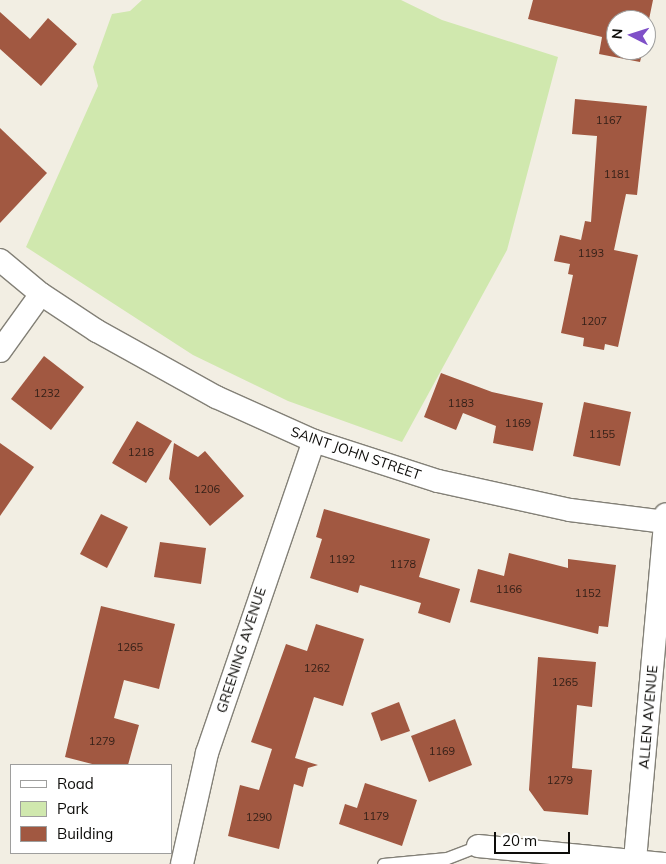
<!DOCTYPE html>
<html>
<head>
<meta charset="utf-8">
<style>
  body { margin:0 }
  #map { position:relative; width:666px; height:864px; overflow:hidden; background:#f2eee3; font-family:Mulish,sans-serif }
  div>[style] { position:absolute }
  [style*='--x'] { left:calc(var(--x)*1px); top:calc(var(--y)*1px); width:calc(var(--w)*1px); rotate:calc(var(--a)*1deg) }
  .green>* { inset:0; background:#d0e8ae }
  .building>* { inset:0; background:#a15841 }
  .roads { filter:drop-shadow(1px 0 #838077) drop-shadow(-1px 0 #838077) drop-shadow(0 1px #838077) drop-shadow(0 -1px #838077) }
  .service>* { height:11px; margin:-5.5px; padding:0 5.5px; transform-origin:5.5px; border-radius:5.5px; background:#fff }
  .minor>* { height:22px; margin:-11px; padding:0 11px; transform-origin:11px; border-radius:11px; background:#fff }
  span { translate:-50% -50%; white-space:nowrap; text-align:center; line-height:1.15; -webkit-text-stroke:5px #fff; paint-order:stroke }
  .number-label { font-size:11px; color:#321f17 }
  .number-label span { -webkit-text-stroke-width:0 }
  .street-label { font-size:14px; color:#0d0c09 }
  .legend { position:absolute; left:10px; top:764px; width:162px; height:90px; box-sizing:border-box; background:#fff; border:1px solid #9e9e9d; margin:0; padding:6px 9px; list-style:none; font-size:15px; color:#0d0c09 }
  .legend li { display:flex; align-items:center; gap:10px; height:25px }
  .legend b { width:25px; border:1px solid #9e9e9d }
  .north { position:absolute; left:606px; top:10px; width:50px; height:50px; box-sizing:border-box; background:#fff; border:1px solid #9e9e9d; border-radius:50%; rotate:275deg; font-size:14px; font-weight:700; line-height:20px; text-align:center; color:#0d0c09 }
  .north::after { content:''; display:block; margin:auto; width:18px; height:22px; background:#7f50c8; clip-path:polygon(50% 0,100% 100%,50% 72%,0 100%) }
  .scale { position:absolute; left:494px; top:832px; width:76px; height:22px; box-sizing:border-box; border:2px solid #0d0c09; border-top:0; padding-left:6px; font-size:15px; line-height:18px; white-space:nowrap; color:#0d0c09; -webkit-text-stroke:4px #fff; paint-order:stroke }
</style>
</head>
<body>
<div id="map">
  <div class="green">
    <div style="clip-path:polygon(142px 0,401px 0,442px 20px,558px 57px,507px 250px,402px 442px,288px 401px,193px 355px,26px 247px,98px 86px,93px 67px,112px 14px,130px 11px)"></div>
  </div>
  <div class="building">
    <div style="clip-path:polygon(533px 0,653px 0,646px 34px,646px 20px,616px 20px,616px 50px,643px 50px,640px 62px,599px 54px,602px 37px,528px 19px)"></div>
    <div style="clip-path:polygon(0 12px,30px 39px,48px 18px,77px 44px,41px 86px,0 49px)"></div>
    <div style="clip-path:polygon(575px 99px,647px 106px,637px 195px,626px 194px,614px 250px,638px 255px,618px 347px,605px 344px,604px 350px,583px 346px,584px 338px,561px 333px,573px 275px,568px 274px,570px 264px,554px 261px,560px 235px,581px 240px,585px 221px,591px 222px,597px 136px,572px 134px)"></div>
    <div style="clip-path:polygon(0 128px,47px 173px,0 223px)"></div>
    <div style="clip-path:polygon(44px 356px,84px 387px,51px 430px,11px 399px)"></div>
    <div style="clip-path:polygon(441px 373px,492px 392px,543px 403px,533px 451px,493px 443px,496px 426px,463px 413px,456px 430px,424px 417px)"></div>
    <div style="clip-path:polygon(584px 402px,631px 412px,620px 466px,573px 456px)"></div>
    <div style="clip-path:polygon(137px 421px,172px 441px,146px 483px,112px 463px)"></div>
    <div style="clip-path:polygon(0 443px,34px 467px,0 516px)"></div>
    <div style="clip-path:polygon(174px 443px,198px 457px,205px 451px,244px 496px,210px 526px,169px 479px)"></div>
    <div style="clip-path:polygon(324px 509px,430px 539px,419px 577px,460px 589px,450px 623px,418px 613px,421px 603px,360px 585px,358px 593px,310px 578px,322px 539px,316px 537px)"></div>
    <div style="clip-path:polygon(101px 514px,128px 527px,107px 568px,80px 554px)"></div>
    <div style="clip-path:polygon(160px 542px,206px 548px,201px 584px,154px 577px)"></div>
    <div style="clip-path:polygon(509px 553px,568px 568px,568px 559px,616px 565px,608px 627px,599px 626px,598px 634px,470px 602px,478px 569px,504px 576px)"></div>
    <div style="clip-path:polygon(101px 606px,175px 624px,159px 689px,124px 680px,114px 718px,139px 725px,128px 765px,96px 765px,65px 757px)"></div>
    <div style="clip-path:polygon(316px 624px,364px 639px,343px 706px,314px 697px,295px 758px,318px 765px,308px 768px,303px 787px,294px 784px,279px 849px,228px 836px,240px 785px,259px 790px,272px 749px,251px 742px,286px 644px,307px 651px)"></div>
    <div style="clip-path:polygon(538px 657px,596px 662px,592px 707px,577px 705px,572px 768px,592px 770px,588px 815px,544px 811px,529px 790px)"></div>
    <div style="clip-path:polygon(399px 702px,410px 731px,381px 741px,371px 713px)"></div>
    <div style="clip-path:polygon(455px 719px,472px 765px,429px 782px,411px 736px)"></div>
    <div style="clip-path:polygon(365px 783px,417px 800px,402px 846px,339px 824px,345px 804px,357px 808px)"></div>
  </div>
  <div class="roads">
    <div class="service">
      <div style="--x:383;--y:864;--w:64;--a:-5.4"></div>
      <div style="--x:447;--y:858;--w:33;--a:-21"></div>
    </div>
    <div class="minor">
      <div style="--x:0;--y:260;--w:53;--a:39.7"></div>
      <div style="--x:41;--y:294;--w:67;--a:33.5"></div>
      <div style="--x:97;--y:331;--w:136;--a:29"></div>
      <div style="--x:216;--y:397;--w:107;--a:24.2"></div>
      <div style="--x:314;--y:441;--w:130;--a:17.9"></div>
      <div style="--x:438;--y:481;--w:135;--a:12.4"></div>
      <div style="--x:570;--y:510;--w:96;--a:7.2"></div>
      <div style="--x:0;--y:351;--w:70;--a:-54.3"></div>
      <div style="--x:478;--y:846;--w:189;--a:5.5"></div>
      <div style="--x:635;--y:860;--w:347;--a:-84.9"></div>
      <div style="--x:182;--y:864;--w:114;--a:-77.3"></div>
      <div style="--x:207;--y:753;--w:330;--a:-71.1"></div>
    </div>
  </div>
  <div class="number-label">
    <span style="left:609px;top:120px">1167</span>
    <span style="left:617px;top:174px">1181</span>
    <span style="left:591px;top:253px">1193</span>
    <span style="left:594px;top:321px">1207</span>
    <span style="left:47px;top:393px">1232</span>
    <span style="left:461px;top:403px">1183</span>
    <span style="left:518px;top:423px">1169</span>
    <span style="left:602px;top:434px">1155</span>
    <span style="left:141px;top:452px">1218</span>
    <span style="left:207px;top:489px">1206</span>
    <span style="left:342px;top:559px">1192</span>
    <span style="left:403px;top:564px">1178</span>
    <span style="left:509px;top:589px">1166</span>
    <span style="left:588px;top:593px">1152</span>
    <span style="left:130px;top:647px">1265</span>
    <span style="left:317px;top:668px">1262</span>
    <span style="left:565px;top:682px">1265</span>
    <span style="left:102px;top:741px">1279</span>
    <span style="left:442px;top:751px">1169</span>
    <span style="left:560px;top:780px">1279</span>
    <span style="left:376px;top:816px">1179</span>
    <span style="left:259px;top:817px">1290</span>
  </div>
  <div class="street-label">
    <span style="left:356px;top:453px;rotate:19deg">SAINT JOHN STREET</span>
    <span style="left:241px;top:650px;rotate:-72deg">GREENING AVENUE</span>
    <span style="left:648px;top:717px;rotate:-85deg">ALLEN AVENUE</span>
  </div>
  <ul class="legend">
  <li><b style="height:6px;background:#fff"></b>Road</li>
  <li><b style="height:14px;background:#d0e8ae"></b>Park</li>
  <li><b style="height:14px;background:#a15841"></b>Building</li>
  </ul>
  <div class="north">N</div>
  <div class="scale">20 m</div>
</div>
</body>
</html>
